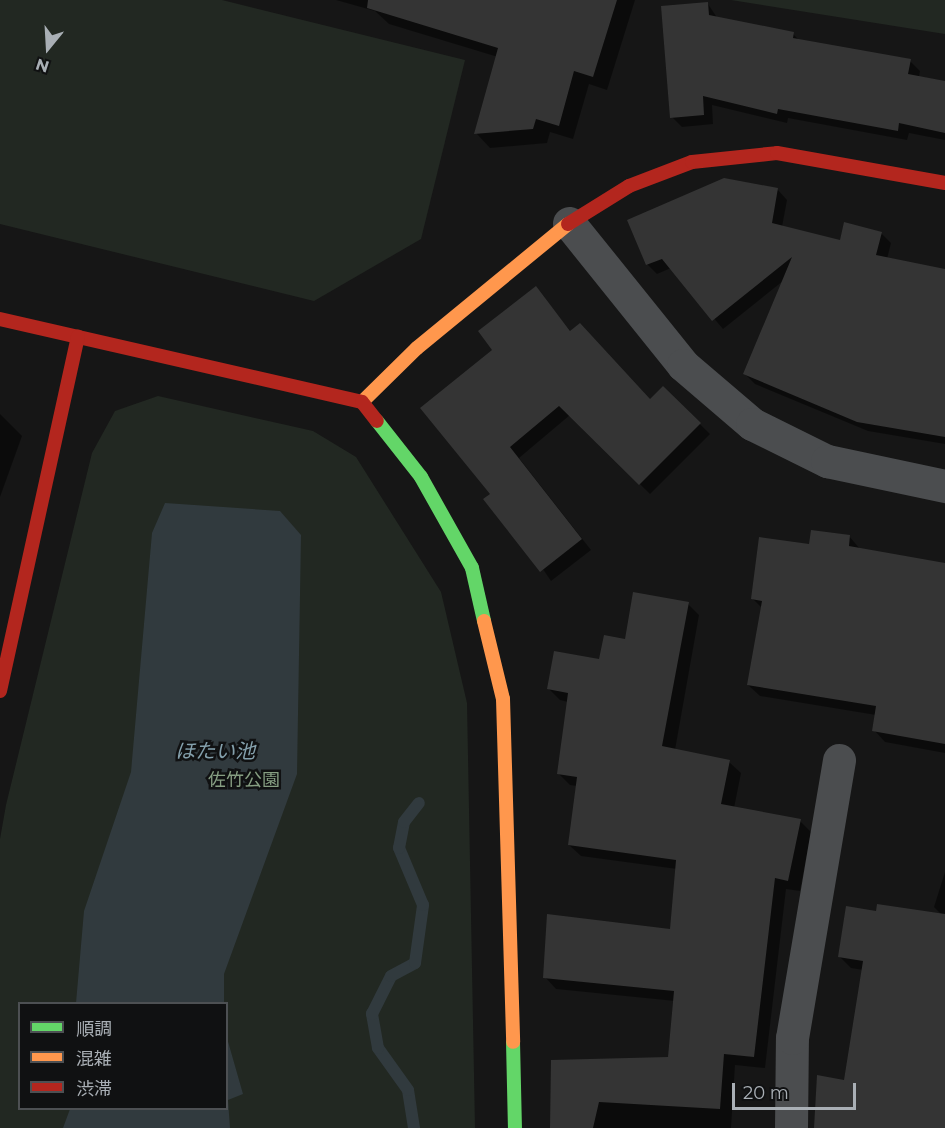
<!DOCTYPE html>
<html>
<head>
<meta charset="utf-8">
<style>
  body { margin:0 }
  #map { position:relative; width:945px; height:1128px; overflow:hidden; background:#161616; font-family:Montserrat,"Noto Sans JP",sans-serif }
  div>[style] { position:absolute }
  [style*='--x'] { left:calc(var(--x)*1px); top:calc(var(--y)*1px); width:calc(var(--w)*1px); rotate:calc(var(--a)*1deg) }
  .green>* { inset:0; background:#222822 }
  .water>* { inset:0; background:#313a3e }
  .shadow>* { inset:0; background:#0007 }
  .stream>* { height:12px; margin:-6px; padding:0 6px; transform-origin:6px; border-radius:6px; background:#313a3e }
  .building>* { inset:0; background:#343434 }
  .street>* { height:33px; margin:-16.5px; padding:0 16.5px; transform-origin:16.5px; border-radius:16.5px; background:#4b4d4f }
  .fast>* { height:14px; margin:-7px; padding:0 7px; transform-origin:7px; border-radius:7px; background:#63d668 }
  .slow>* { height:14px; margin:-7px; padding:0 7px; transform-origin:7px; border-radius:7px; background:#ff974d }
  .jam>* { height:14px; margin:-7px; padding:0 7px; transform-origin:7px; border-radius:7px; background:#b3261e }
  span { translate:-50% -50%; white-space:nowrap; text-align:center; line-height:1.15; -webkit-text-stroke:5px #101112; paint-order:stroke }
  .park-label { font-size:18px; color:#869e82 }
  .water-label { font-size:20px; color:#84a0ac; font-style:italic }
  .legend { position:absolute; left:18px; top:1002px; width:210px; height:108px; box-sizing:border-box; background:#101112; border:2px solid #4d5053; margin:0; padding:8px 10px; list-style:none; font-size:18px; color:#a9afb5 }
  .legend li { display:flex; align-items:center; gap:12px; height:30px }
  .legend b { width:30px; border:2px solid #4d5053 }
  .north { position:absolute; left:18px; top:18px; width:60px; height:60px; -webkit-text-stroke:4px #101112; paint-order:stroke; rotate:198deg; font-size:16px; font-weight:700; line-height:24px; text-align:center; color:#a9afb5 }
  .north::after { content:''; display:block; margin:auto; width:21px; height:27px; background:#a9afb5; clip-path:polygon(50% 0,100% 100%,50% 72%,0 100%) }
  .scale { position:absolute; left:732px; top:1083px; width:124px; height:27px; box-sizing:border-box; border:3px solid #a9afb5; border-top:0; padding-left:8px; font-size:18px; line-height:21px; white-space:nowrap; color:#a9afb5; -webkit-text-stroke:4px #101112; paint-order:stroke }
</style>
</head>
<body>
<div id="map">
  <div class="green">
    <div style="clip-path:polygon(0 0,222px 0,465px 60px,421px 239px,314px 301px,0 224px)"></div>
    <div style="clip-path:polygon(731px 0,945px 0,945px 34px)"></div>
    <div style="clip-path:polygon(evenodd,158px 396px,313px 431px,356px 457px,441px 592px,467px 703px,475px 1128px,0 1128px,0 839px,6px 805px,92px 453px,115px 411px,158px 396px,20px 1004px,226px 1004px,226px 1108px,20px 1108px,20px 1004px)"></div>
  </div>
  <div class="water">
    <div style="clip-path:polygon(165px 503px,280px 511px,301px 535px,297px 774px,224px 974px,224px 1003px,76px 1003px,84px 911px,131px 772px,152px 533px)"></div>
    <div style="clip-path:polygon(227px 1038px,243px 1094px,228px 1100px,230px 1128px,63px 1128px,70px 1109px,226px 1108px)"></div>
  </div>
  <div class="shadow">
    <div style="clip-path:polygon(336px 0,635px 0,607px 90px,589px 84px,573px 139px,550px 132px,547px 143px,490px 148px,476px 133px,498px 57px,389px 24px,375px 11px)"></div>
    <div style="clip-path:polygon(708px 4px,718px 19px,793px 34px,800px 41px,910px 61px,920px 71px,919px 77px,945px 83px,945px 140px,909px 133px,907px 140px,788px 118px,787px 123px,712px 105px,713px 124px,682px 127px,672px 117px)"></div>
    <div style="clip-path:polygon(778px 190px,787px 200px,782px 227px,841px 242px,881px 233px,891px 243px,887px 259px,945px 270px,945px 444px,868px 431px,755px 384px,745px 374px,783px 281px,723px 329px,671px 268px,657px 274px,647px 264px)"></div>
    <div style="clip-path:polygon(536px 288px,571px 332px,651px 401px,669px 394px,710px 434px,650px 494px,570px 415px,519px 458px,591px 550px,551px 581px,492px 494px,495px 351px)"></div>
    <div style="clip-path:polygon(0 414px,22px 436px,0 497px)"></div>
    <div style="clip-path:polygon(849px 536px,860px 549px,945px 565px,945px 753px,885px 742px,874px 730px,876px 715px,760px 696px,748px 685px,762px 608px,753px 599px,811px 545px)"></div>
    <div style="clip-path:polygon(688px 604px,699px 615px,675px 750px,729px 762px,741px 773px,734px 808px,800px 821px,811px 832px,800px 891px,786px 889px,765px 1068px,735px 1065px,731px 1128px,553px 1128px,670px 1059px,675px 1001px,556px 989px,545px 977px,671px 930px,677px 869px,581px 856px,569px 845px,577px 786px,570px 785px,559px 774px,568px 702px,560px 700px,548px 688px,600px 661px,626px 641px)"></div>
    <div style="clip-path:polygon(945px 872px,945px 1128px,815px 1128px,845px 1082px,863px 970px,851px 968px,840px 957px,878px 912px,942px 915px,934px 907px)"></div>
  </div>
  <div class="stream">
    <div style="--x:414;--y:1128;--w:38;--a:-99"></div>
    <div style="--x:408;--y:1090;--w:52;--a:-125.5"></div>
    <div style="--x:378;--y:1048;--w:35;--a:-100"></div>
    <div style="--x:372;--y:1014;--w:42;--a:-63.4"></div>
    <div style="--x:391;--y:976;--w:27;--a:-28"></div>
    <div style="--x:415;--y:963;--w:59;--a:-82.1"></div>
    <div style="--x:423;--y:905;--w:62;--a:-112.8"></div>
    <div style="--x:399;--y:848;--w:26;--a:-79"></div>
    <div style="--x:404;--y:822;--w:24;--a:-52"></div>
  </div>
  <div class="building">
    <div style="clip-path:polygon(368px 0,617px 0,593px 77px,574px 71px,559px 126px,536px 119px,533px 129px,474px 134px,498px 48px,367px 8px)"></div>
    <div style="clip-path:polygon(708px 2px,709px 15px,794px 32px,793px 38px,911px 59px,908px 74px,945px 81px,945px 133px,899px 123px,898px 131px,778px 109px,777px 114px,703px 96px,704px 115px,670px 118px,661px 6px)"></div>
    <div style="clip-path:polygon(724px 178px,778px 188px,772px 223px,840px 240px,844px 222px,882px 232px,876px 255px,945px 269px,945px 437px,857px 422px,743px 374px,792px 257px,712px 321px,662px 259px,646px 265px,627px 220px)"></div>
    <div style="clip-path:polygon(536px 286px,570px 331px,580px 323px,650px 399px,663px 386px,701px 423px,639px 485px,559px 406px,510px 447px,582px 539px,540px 572px,483px 499px,490px 494px,420px 408px,492px 350px,478px 331px)"></div>
    <div style="clip-path:polygon(811px 530px,850px 535px,849px 546px,945px 563px,945px 744px,872px 731px,876px 706px,747px 685px,762px 601px,751px 599px,759px 537px,809px 544px)"></div>
    <div style="clip-path:polygon(633px 592px,689px 602px,662px 746px,730px 760px,721px 804px,801px 819px,788px 881px,775px 878px,754px 1057px,724px 1054px,720px 1109px,599px 1102px,593px 1128px,550px 1128px,551px 1060px,668px 1057px,674px 991px,543px 978px,547px 914px,670px 929px,676px 860px,568px 845px,577px 777px,557px 774px,568px 693px,547px 689px,554px 651px,599px 659px,604px 635px,625px 639px)"></div>
    <div style="clip-path:polygon(877px 904px,945px 914px,945px 1128px,814px 1128px,817px 1075px,844px 1080px,863px 961px,838px 957px,846px 906px,876px 911px)"></div>
  </div>
  <div class="street">
    <div style="--x:569;--y:223;--w:182;--a:51.2"></div>
    <div style="--x:683;--y:365;--w:91;--a:40.5"></div>
    <div style="--x:752;--y:424;--w:84;--a:26.3"></div>
    <div style="--x:827;--y:461;--w:121;--a:12"></div>
    <div style="--x:791;--y:1128;--w:90;--a:-89.4"></div>
    <div style="--x:792;--y:1038;--w:282;--a:-80.4"></div>
  </div>
  <div class="fast">
    <div style="--x:377;--y:421;--w:71;--a:51.8"></div>
    <div style="--x:421;--y:477;--w:104;--a:60.7"></div>
    <div style="--x:472;--y:568;--w:54;--a:77.2"></div>
    <div style="--x:513;--y:1042;--w:86;--a:88.7"></div>
  </div>
  <div class="slow">
    <div style="--x:362;--y:402;--w:77;--a:-44.5"></div>
    <div style="--x:417;--y:348;--w:195;--a:-39.4"></div>
    <div style="--x:484;--y:621;--w:80;--a:76.3"></div>
    <div style="--x:503;--y:699;--w:343;--a:88.3"></div>
  </div>
  <div class="jam">
    <div style="--x:568;--y:224;--w:72;--a:-31.9"></div>
    <div style="--x:629;--y:186;--w:67;--a:-20.9"></div>
    <div style="--x:692;--y:162;--w:85;--a:-6"></div>
    <div style="--x:777;--y:153;--w:171;--a:10.1"></div>
    <div style="--x:0;--y:319;--w:371;--a:12.9"></div>
    <div style="--x:362;--y:402;--w:24;--a:52"></div>
    <div style="--x:0;--y:691;--w:363;--a:-77.6"></div>
  </div>
  <div class="park-label">
    <span style="left:244px;top:780px">佐竹公園</span>
  </div>
  <div class="water-label">
    <span style="left:215px;top:751px">ほたい池</span>
  </div>
  <ul class="legend">
  <li><b style="height:8px;background:#63d668"></b>順調</li>
  <li><b style="height:8px;background:#ff974d"></b>混雑</li>
  <li><b style="height:8px;background:#b3261e"></b>渋滞</li>
  </ul>
  <div class="north">N</div>
  <div class="scale">20 m</div>
</div>
</body>
</html>
